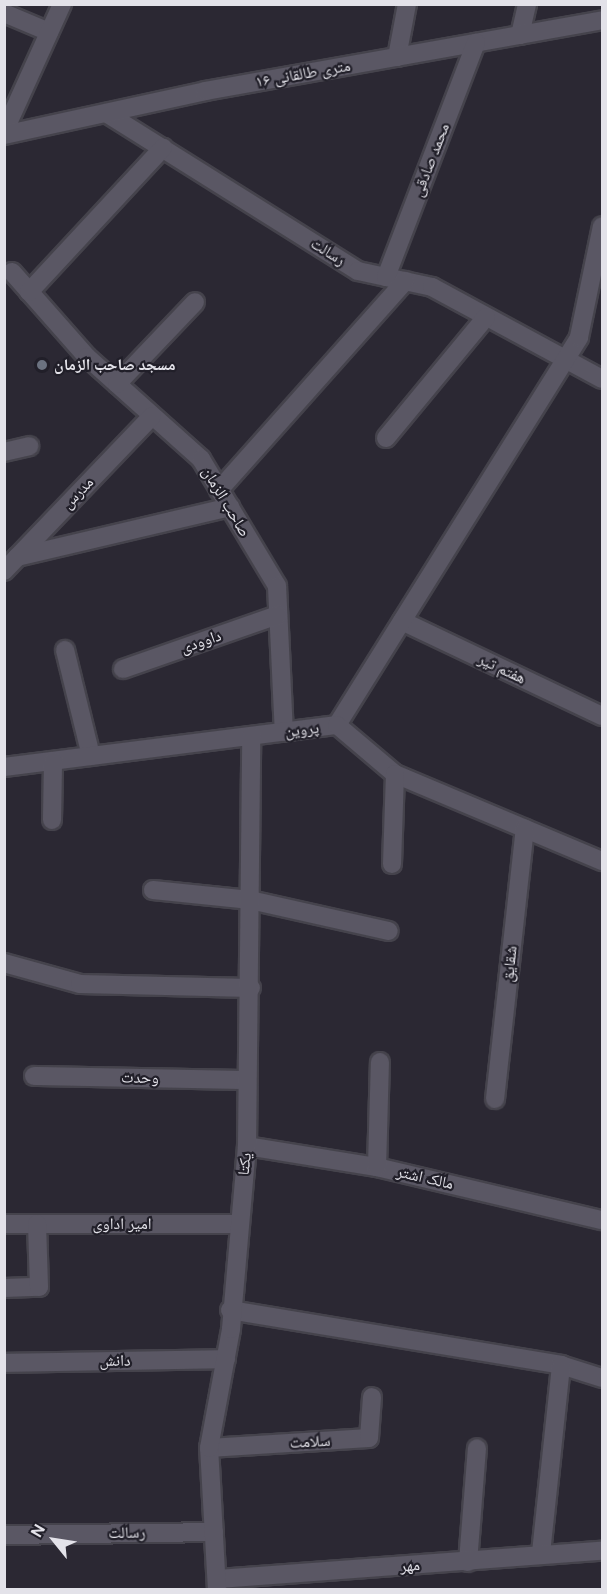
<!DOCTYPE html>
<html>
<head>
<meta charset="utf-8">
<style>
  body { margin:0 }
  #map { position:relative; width:607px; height:1594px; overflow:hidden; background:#2b2833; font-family:"DM Sans","Noto Naskh Arabic",sans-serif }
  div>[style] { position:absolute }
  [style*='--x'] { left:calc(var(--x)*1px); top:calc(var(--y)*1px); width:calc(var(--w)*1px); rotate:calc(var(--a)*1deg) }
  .roads { filter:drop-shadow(2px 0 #45434c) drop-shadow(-2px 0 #45434c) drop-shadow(0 2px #45434c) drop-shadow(0 -2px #45434c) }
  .minor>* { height:18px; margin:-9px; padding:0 9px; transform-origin:9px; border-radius:9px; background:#5a5764 }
  .dots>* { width:16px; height:16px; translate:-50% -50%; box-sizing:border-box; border:3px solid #211f29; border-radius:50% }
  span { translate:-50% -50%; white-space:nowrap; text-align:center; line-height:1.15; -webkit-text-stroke:4.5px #211f29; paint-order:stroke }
  .street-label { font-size:16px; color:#e3e2e9 }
  .poi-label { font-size:16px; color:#e3e2e9; font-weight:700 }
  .left { translate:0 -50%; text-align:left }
  .frame { position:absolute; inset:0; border:6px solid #e3e2e9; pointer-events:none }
  .north { position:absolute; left:24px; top:1510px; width:60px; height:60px; -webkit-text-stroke:4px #211f29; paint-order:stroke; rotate:300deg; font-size:16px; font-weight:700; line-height:24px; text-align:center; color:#e3e2e9 }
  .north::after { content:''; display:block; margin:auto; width:21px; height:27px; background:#e3e2e9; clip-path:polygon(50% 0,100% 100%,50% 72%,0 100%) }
</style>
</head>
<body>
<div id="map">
  <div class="roads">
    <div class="minor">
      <div style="--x:4;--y:13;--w:49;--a:22.9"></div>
      <div style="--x:520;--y:35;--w:32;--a:-77"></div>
      <div style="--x:397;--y:57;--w:54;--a:-79.3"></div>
      <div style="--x:106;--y:113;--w:297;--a:32.1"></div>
      <div style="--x:358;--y:271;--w:76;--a:12.2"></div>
      <div style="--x:432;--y:287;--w:193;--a:28.4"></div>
      <div style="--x:4;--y:132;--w:141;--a:-65.6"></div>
      <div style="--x:4;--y:135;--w:206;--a:-12.3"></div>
      <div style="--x:205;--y:91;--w:403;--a:-10.1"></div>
      <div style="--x:12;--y:272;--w:113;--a:48.6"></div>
      <div style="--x:87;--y:357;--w:153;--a:41.8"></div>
      <div style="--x:201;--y:459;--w:148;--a:59.1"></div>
      <div style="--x:277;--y:586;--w:146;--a:87.3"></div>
      <div style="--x:386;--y:277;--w:251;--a:-69"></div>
      <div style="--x:29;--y:292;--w:197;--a:-47.1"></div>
      <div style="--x:117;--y:384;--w:113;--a:-46.4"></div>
      <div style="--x:386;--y:438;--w:157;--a:-50.4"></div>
      <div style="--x:4;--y:452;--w:26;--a:-13"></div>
      <div style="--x:219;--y:490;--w:280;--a:-48.3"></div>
      <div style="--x:17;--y:557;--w:219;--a:-13.2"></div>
      <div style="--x:4;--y:571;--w:214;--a:-46.3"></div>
      <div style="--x:402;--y:621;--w:221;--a:25.4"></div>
      <div style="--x:65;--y:650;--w:109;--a:76.2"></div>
      <div style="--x:123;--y:669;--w:164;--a:-19.2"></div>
      <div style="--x:337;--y:725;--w:457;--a:-58"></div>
      <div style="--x:579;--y:337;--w:113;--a:-78.3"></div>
      <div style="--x:4;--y:767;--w:336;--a:-7.2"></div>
      <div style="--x:337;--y:725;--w:76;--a:40.2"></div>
      <div style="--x:395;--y:774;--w:225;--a:22.8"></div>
      <div style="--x:52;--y:820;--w:59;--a:-89"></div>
      <div style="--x:392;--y:864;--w:90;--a:-88.1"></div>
      <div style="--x:153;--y:890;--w:98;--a:5.9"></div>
      <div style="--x:250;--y:900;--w:142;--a:12.6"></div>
      <div style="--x:4;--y:963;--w:79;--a:15.4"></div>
      <div style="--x:80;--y:984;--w:171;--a:1.3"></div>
      <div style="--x:34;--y:1076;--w:213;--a:1.1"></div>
      <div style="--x:495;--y:1099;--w:272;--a:-83.7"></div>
      <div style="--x:247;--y:1146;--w:132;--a:9.2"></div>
      <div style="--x:377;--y:1167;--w:231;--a:13.3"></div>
      <div style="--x:377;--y:1167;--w:105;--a:-88.4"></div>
      <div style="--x:4;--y:1224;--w:235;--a:0"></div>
      <div style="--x:4;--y:1288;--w:35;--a:-2"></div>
      <div style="--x:39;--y:1287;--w:63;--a:-91.8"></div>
      <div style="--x:230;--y:1310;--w:336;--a:9.4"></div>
      <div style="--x:561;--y:1365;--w:43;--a:17.6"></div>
      <div style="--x:4;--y:1363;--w:222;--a:-1"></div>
      <div style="--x:209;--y:1448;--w:160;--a:-3.6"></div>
      <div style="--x:369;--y:1438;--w:41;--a:-85.8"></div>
      <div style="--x:4;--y:1535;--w:210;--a:-0.8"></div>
      <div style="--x:541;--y:1553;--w:189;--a:-83.9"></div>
      <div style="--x:468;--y:1562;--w:114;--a:-85.5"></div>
      <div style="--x:217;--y:1579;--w:386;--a:-4.2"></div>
      <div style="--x:217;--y:1590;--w:142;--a:-93.2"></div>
      <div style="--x:209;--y:1448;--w:121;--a:-79.5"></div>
      <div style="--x:231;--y:1329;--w:184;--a:-85"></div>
      <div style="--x:247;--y:1146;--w:410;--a:-89.4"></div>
    </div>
  </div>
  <div class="dots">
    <div style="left:42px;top:365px;background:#6b7280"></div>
  </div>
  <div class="street-label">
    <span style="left:303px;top:74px;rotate:-10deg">۱۶ متری طالقانی</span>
    <span style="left:431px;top:160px;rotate:-69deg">محمد صادقی</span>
    <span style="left:328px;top:252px;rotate:32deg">رسالت</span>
    <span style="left:78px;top:493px;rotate:-46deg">مدرس</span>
    <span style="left:226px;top:502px;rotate:59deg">صاحب الزمان</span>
    <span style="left:201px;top:642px;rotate:-19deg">داوودی</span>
    <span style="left:502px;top:669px;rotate:25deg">هفتم تیر</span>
    <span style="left:302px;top:730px;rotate:-7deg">پروین</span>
    <span style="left:510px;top:964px;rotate:-84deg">شقایق</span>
    <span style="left:140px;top:1078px;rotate:1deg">وحدت</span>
    <span style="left:245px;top:1164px;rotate:-84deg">یکتا</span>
    <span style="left:425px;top:1178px;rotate:13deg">مالک اشتر</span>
    <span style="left:122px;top:1224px">امیر اداوی</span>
    <span style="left:115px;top:1361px;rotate:-1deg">دانش</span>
    <span style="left:310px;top:1442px;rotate:-3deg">سلامت</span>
    <span style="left:127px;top:1533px;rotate:-1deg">رسالت</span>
    <span style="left:410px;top:1566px;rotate:-4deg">مهر</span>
  </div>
  <div class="poi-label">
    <span class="left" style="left:54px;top:365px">مسجد صاحب الزمان</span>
  </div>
  <div class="frame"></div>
  <div class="north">N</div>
</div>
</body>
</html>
